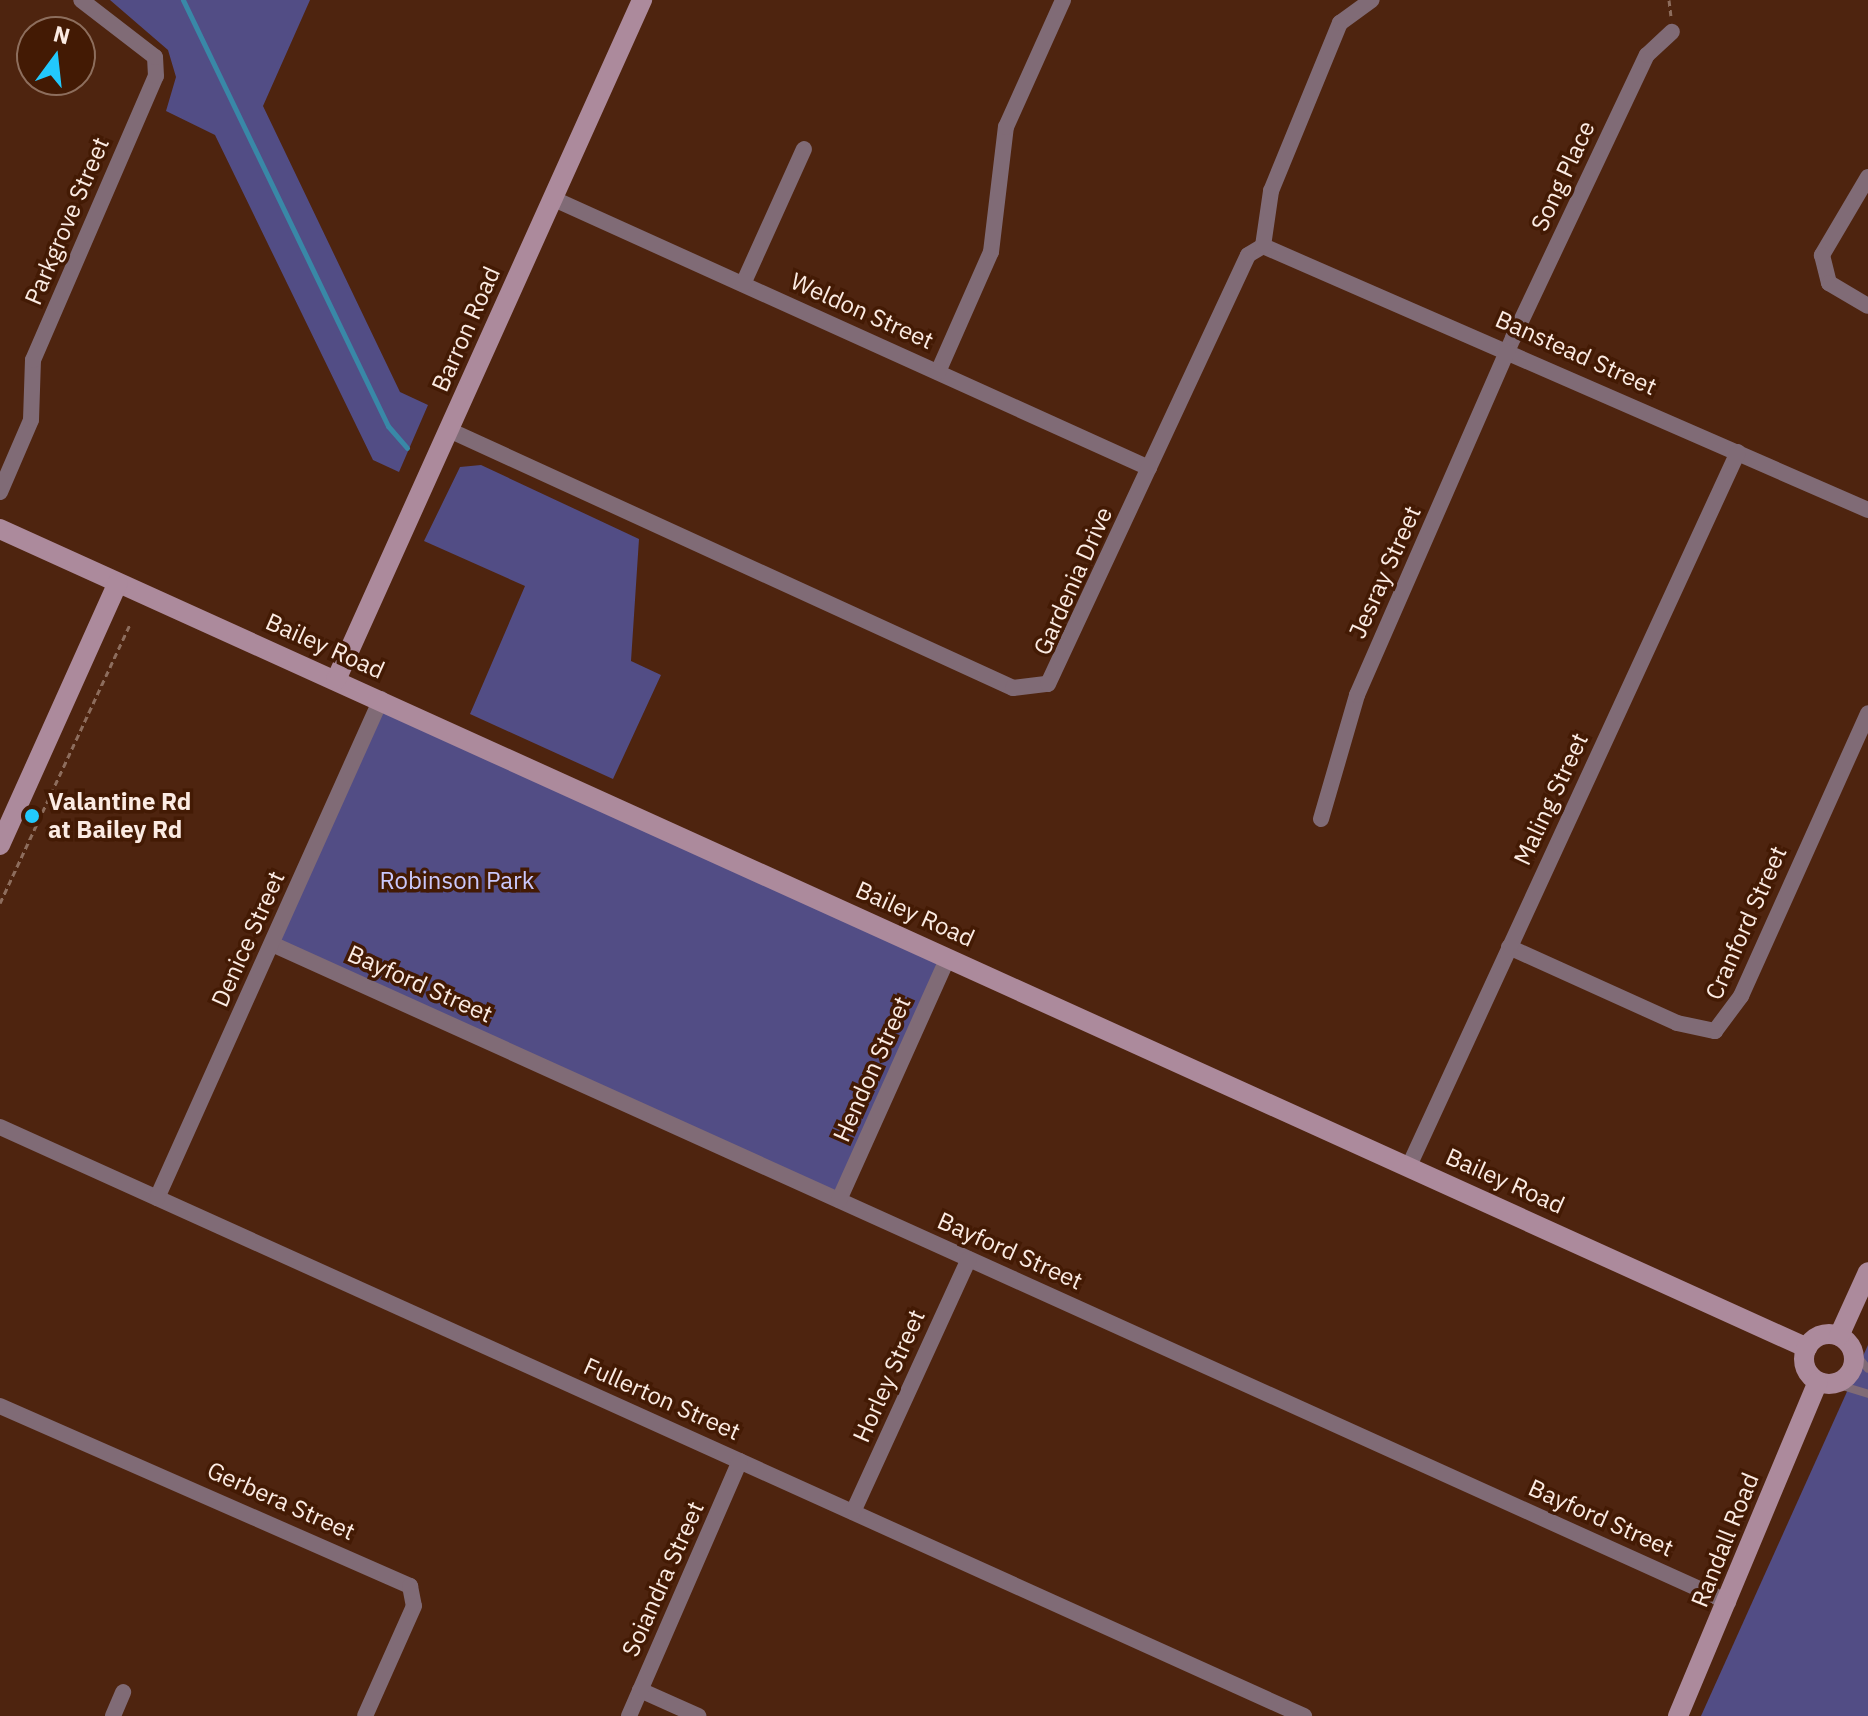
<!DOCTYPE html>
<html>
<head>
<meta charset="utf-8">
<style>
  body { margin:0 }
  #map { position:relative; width:1868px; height:1716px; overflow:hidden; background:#4e240f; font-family:"IBM Plex Sans",sans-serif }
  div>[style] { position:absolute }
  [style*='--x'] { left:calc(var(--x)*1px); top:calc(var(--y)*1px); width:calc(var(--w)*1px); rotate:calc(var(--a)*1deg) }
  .green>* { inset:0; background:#524d85 }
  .stream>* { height:5px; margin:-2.5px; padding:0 2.5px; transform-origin:2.5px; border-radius:2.5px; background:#3988a7 }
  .path>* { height:3px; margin-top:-1.5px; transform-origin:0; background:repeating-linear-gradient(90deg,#8d6d5d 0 6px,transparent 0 10px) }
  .lane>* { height:8px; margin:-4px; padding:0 4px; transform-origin:4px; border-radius:4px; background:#806b76 }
  .street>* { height:16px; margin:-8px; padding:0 8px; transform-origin:8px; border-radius:8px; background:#806b76 }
  .secondary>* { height:20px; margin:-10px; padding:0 10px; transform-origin:10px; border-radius:10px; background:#ac8a9c }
  .secondary>.ring { margin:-10px; padding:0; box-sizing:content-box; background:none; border:20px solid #ac8a9c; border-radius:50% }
  .dots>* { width:22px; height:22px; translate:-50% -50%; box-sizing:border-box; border:4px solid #431a04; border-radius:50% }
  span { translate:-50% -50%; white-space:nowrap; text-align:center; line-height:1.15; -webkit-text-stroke:7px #431a04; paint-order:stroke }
  .street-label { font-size:24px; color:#fbebe3 }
  .poi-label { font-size:24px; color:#fbebe3; font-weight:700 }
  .left { translate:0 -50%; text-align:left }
  .park-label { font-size:24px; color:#cac8fc }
  .north { position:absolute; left:16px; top:16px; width:80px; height:80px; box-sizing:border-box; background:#431a04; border:2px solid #8d6e5d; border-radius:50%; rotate:15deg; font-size:22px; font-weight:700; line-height:32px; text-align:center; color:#fbebe3 }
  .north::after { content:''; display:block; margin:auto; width:28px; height:36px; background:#22c9fd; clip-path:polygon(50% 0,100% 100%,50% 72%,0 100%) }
</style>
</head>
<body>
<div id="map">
  <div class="green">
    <div style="clip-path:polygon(110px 0,310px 0,263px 106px,400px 392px,428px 405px,399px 472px,373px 460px,215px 135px,166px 111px,176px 77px,168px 50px)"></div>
    <div style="clip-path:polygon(481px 465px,639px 539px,631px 661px,661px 675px,613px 779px,470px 714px,525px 586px,424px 541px,460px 467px)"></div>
    <div style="clip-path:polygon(381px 699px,948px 958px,839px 1200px,272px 944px)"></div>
    <div style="clip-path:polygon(1868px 1345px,1868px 1716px,1701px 1716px)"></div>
  </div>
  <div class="stream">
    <div style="--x:183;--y:0;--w:473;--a:64.3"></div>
    <div style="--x:388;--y:426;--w:29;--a:49"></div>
  </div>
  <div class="path">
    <div style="--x:1669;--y:0;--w:16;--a:83"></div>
    <div style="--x:0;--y:903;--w:308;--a:-65"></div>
  </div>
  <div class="lane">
    <div style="--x:1853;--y:1351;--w:23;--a:50"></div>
    <div style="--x:1836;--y:1384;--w:34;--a:17"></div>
  </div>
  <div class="street">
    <div style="--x:1868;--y:177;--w:91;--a:120.5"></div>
    <div style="--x:1822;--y:255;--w:29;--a:76"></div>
    <div style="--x:1829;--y:283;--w:45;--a:30.5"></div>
    <div style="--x:554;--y:199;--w:653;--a:24.33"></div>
    <div style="--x:1263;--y:246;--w:660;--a:23.57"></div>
    <div style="--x:743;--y:284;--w:148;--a:-65.7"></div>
    <div style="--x:938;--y:372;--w:131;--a:-66.2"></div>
    <div style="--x:991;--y:252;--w:126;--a:-83.2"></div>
    <div style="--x:1006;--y:127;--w:139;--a:-65.8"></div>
    <div style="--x:449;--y:430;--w:620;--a:24.58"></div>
    <div style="--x:1013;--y:688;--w:35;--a:-7"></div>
    <div style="--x:1048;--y:684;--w:473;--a:-65"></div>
    <div style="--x:1248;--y:255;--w:17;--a:-31"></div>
    <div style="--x:1263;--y:246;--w:56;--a:-81.7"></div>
    <div style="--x:1271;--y:191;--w:182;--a:-67.7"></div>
    <div style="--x:1340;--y:23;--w:39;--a:-36"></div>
    <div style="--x:0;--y:492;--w:78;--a:-66.7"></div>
    <div style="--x:31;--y:420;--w:60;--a:-88.1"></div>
    <div style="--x:33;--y:360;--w:309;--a:-66.6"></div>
    <div style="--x:156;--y:76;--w:19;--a:-93"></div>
    <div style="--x:155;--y:57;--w:93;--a:-142.4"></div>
    <div style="--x:1321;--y:819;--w:129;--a:-73.8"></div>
    <div style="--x:1357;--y:695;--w:390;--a:-66.4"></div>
    <div style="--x:1513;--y:338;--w:313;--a:-64.7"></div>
    <div style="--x:1647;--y:55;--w:34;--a:-43"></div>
    <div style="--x:272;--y:944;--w:1598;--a:24.32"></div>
    <div style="--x:1509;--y:947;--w:184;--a:24.3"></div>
    <div style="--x:1677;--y:1023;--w:39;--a:12"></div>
    <div style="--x:1715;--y:1031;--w:44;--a:-53.4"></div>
    <div style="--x:1741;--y:996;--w:310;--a:-65.8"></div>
    <div style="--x:0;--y:1127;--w:1431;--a:24.31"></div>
    <div style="--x:1409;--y:1166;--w:786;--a:-65.26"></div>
    <div style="--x:157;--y:1198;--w:547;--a:-65.82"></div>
    <div style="--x:839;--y:1200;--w:265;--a:-65.8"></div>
    <div style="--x:0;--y:1406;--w:448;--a:23.7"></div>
    <div style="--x:410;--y:1586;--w:20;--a:79"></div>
    <div style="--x:414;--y:1606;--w:120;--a:114"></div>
    <div style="--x:853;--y:1512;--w:278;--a:-65.4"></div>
    <div style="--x:640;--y:1690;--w:64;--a:24.1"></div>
    <div style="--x:113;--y:1716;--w:26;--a:-67"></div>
    <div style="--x:629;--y:1716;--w:278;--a:-66.5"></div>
  </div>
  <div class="secondary">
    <div style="--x:0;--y:529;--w:1984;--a:24.38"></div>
    <div style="--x:336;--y:680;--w:746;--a:-65.77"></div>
    <div style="--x:0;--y:845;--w:287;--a:-65.8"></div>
    <div class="ring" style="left:1804px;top:1334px;width:30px;height:30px"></div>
    <div style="--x:1839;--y:1336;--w:70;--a:-65.6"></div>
    <div style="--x:1678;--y:1716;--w:362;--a:-67.3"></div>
  </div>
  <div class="dots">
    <div style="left:32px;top:816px;background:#22c9fd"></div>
  </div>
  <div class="street-label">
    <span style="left:1563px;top:176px;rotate:-65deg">Song Place</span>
    <span style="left:67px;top:221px;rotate:-67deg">Parkgrove Street</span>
    <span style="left:862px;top:311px;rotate:24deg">Weldon Street</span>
    <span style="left:466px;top:329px;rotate:-66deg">Barron Road</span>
    <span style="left:1576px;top:353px;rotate:24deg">Banstead Street</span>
    <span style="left:1385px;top:572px;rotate:-66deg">Jesray Street</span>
    <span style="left:1073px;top:581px;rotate:-66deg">Gardenia Drive</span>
    <span style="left:325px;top:646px;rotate:24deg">Bailey Road</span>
    <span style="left:1551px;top:799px;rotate:-65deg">Maling Street</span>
    <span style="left:915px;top:914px;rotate:24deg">Bailey Road</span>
    <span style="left:1746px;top:923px;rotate:-66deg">Cranford Street</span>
    <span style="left:248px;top:939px;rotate:-66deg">Denice Street</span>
    <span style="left:420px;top:984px;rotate:24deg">Bayford Street</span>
    <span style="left:872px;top:1069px;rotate:-66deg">Hendon Street</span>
    <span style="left:1505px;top:1181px;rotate:24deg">Bailey Road</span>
    <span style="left:1010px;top:1251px;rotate:24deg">Bayford Street</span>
    <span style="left:889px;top:1376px;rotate:-66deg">Horley Street</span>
    <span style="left:662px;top:1399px;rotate:24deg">Fullerton Street</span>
    <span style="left:281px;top:1501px;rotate:24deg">Gerbera Street</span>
    <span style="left:1601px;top:1518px;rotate:24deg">Bayford Street</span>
    <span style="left:1725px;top:1540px;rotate:-68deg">Randall Road</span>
    <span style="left:663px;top:1579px;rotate:-66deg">Soiandra Street</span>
  </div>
  <div class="poi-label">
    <span class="left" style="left:48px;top:816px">Valantine Rd<br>at Bailey Rd</span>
  </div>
  <div class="park-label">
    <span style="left:457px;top:881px">Robinson Park</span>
  </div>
  <div class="north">N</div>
</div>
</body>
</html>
